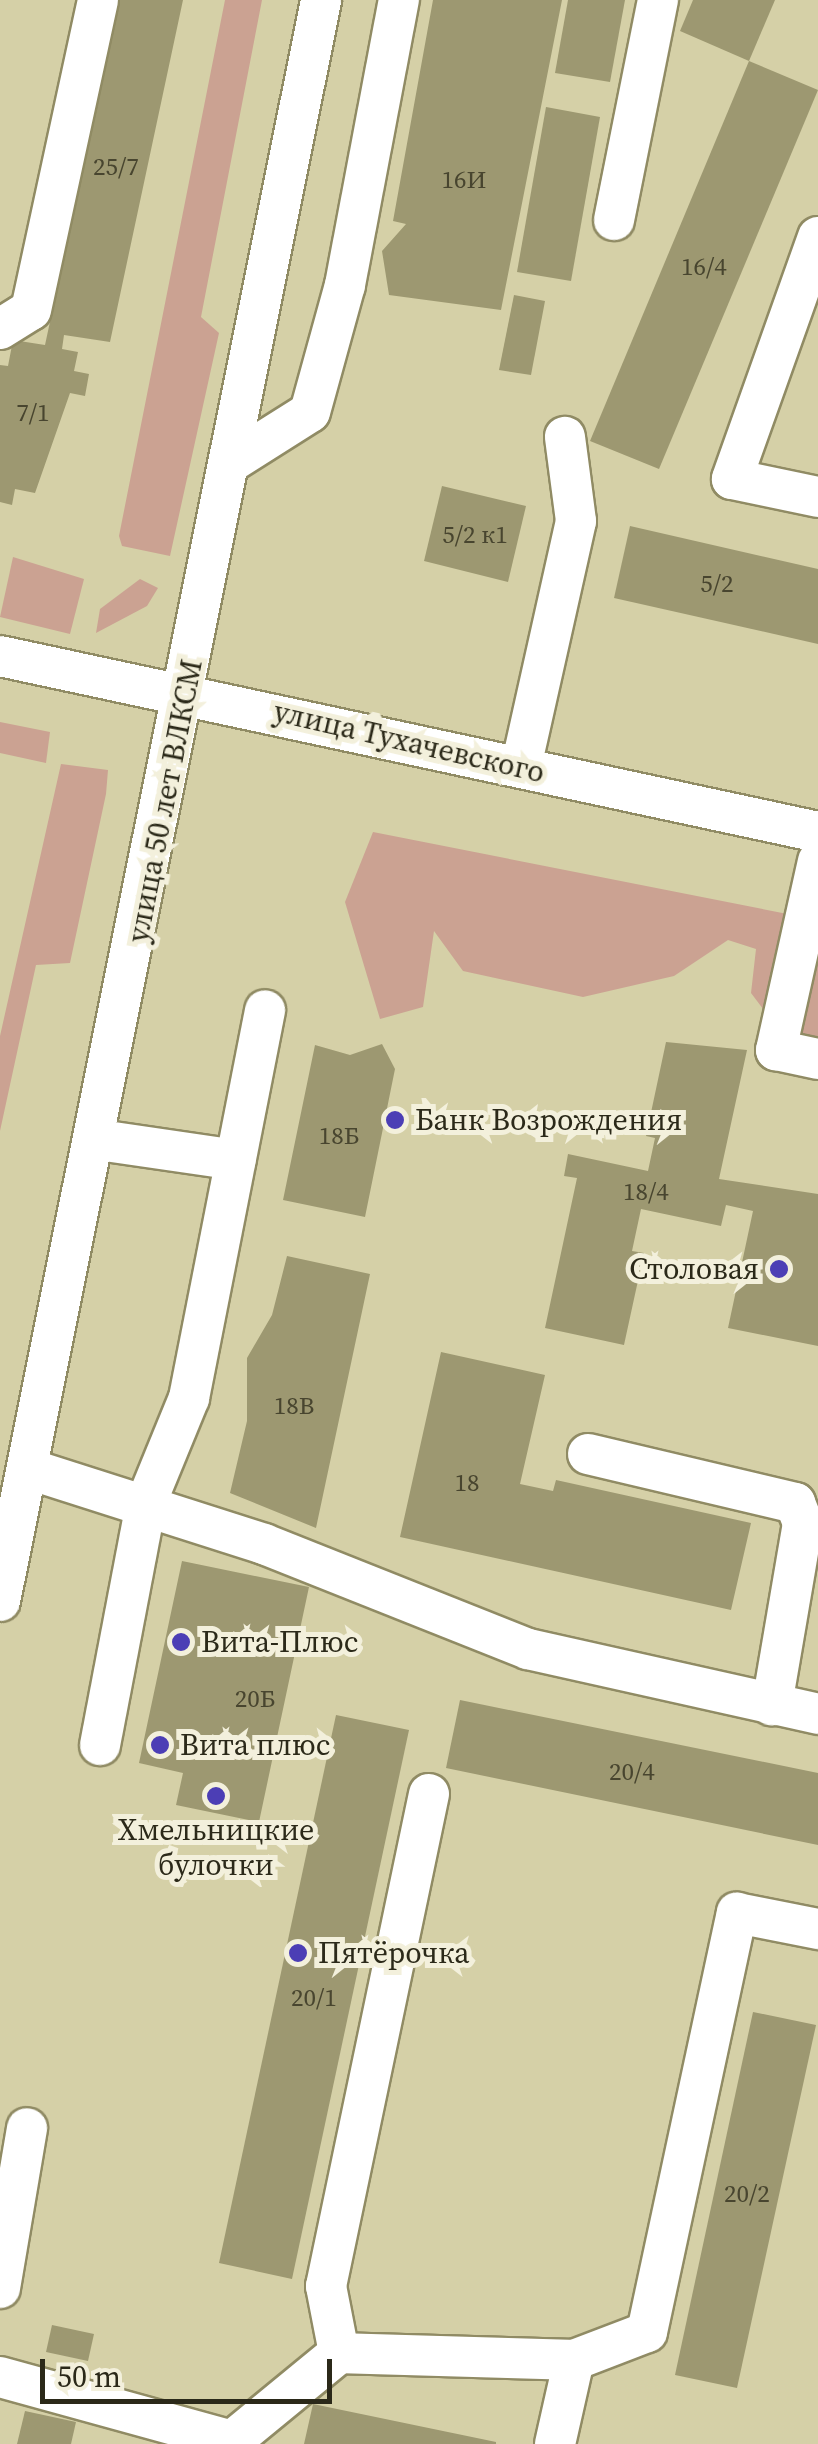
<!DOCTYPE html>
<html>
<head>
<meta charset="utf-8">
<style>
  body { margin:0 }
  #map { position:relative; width:818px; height:2444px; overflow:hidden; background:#d5d0a7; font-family:"Source Serif 4",serif }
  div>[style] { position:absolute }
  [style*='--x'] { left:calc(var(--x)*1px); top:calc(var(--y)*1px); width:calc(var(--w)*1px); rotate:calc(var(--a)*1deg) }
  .green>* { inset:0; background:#cba292 }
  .building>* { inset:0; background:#9d9871 }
  .roads { filter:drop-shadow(2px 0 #908b64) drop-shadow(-2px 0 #908b64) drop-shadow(0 2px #908b64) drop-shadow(0 -2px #908b64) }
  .minor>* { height:40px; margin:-20px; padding:0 20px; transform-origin:20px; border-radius:20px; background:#fff }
  .dots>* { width:28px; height:28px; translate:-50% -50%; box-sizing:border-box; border:5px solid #f3f0dc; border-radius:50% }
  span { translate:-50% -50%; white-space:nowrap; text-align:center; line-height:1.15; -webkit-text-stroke:10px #f3f0dc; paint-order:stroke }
  .number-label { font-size:25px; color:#48452f }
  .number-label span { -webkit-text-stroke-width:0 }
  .street-label { font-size:30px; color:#2b2919 }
  .poi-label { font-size:30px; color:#2b2919 }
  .left { translate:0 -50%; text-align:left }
  .right { translate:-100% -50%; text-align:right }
  .scale { position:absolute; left:40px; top:2359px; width:292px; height:45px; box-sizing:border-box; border:5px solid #2b2919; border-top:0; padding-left:12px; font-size:30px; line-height:35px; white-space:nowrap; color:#2b2919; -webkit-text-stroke:8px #f3f0dc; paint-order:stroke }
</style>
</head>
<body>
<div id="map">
  <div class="green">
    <div style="clip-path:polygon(225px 0,262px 0,201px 317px,219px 333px,170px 556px,122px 546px,119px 536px)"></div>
    <div style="clip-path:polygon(13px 557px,84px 579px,70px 634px,0 617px)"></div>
    <div style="clip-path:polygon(140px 579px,158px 588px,147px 606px,96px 633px,100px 609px)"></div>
    <div style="clip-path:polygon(0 722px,50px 732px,46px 763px,0 753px)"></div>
    <div style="clip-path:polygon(61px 764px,108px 770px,106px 794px,70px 963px,36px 965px,0 1131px,0 1036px)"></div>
    <div style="clip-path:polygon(373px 832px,818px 920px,818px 1047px,785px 1038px,751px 993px,756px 949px,728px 940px,674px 976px,583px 997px,463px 971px,434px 931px,423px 1007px,380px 1019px,345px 902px)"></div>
  </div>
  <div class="building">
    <div style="clip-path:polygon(119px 0,183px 0,110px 342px,64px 335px,62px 349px,78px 352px,74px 371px,89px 374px,85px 396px,70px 393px,35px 493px,15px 489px,12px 505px,0 502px,0 365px,8px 366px,13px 340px,45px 345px)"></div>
    <div style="clip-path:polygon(433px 0,562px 0,501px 310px,389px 295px,382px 251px,406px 224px,393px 221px)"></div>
    <div style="clip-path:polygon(568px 0,625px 0,610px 82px,555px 73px)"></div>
    <div style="clip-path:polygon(693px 0,775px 0,749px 61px,680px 31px)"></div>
    <div style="clip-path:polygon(749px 61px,818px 90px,659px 469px,590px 441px)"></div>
    <div style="clip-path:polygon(546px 107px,600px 117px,571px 281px,517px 272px)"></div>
    <div style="clip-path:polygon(514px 295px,545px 301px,531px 375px,499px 370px)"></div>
    <div style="clip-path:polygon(442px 486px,526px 506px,508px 582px,424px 561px)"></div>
    <div style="clip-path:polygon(630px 526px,818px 569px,818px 644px,614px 598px)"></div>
    <div style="clip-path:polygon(666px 1042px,747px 1050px,719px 1179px,818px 1194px,818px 1346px,728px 1328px,753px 1211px,726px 1205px,721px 1226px,641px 1209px,632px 1251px,644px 1253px,624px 1345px,545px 1328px,577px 1178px,564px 1176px,568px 1154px,648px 1171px,655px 1138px,646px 1136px)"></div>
    <div style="clip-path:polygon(382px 1044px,395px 1069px,365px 1217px,283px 1200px,315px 1045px,350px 1055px)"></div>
    <div style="clip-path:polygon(287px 1256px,370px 1274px,316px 1528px,230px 1493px,247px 1421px,247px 1358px,272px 1315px)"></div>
    <div style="clip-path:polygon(441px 1352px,545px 1375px,520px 1484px,553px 1491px,556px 1480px,751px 1523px,731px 1610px,400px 1537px)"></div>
    <div style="clip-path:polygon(182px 1561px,309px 1587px,259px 1822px,176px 1805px,183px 1773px,139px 1763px)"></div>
    <div style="clip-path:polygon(460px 1700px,818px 1773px,818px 1845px,446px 1768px)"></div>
    <div style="clip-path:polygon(336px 1715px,409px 1730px,292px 2279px,219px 2263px)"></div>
    <div style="clip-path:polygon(753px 2012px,816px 2025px,737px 2388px,675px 2375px)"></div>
    <div style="clip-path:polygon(52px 2325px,94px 2334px,88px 2361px,46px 2352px)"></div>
    <div style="clip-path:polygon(313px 2404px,496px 2442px,496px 2444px,304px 2444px)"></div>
    <div style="clip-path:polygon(25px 2411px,76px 2422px,71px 2444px,17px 2444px)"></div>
  </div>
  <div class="roads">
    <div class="minor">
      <div style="--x:614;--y:220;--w:224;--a:-78.7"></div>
      <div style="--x:818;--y:237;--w:257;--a:109.6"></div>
      <div style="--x:732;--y:479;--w:88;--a:11.8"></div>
      <div style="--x:0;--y:329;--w:36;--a:-32"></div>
      <div style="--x:31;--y:310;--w:317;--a:-77.8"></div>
      <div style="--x:231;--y:462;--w:93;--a:-32.3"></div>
      <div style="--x:310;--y:412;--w:132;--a:-74.6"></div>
      <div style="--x:345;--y:285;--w:290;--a:-79.3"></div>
      <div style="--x:0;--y:656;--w:837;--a:12.14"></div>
      <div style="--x:521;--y:767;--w:252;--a:-77.4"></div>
      <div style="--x:576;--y:521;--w:85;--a:-97.5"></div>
      <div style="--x:818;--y:861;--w:194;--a:102.5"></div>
      <div style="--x:776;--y:1050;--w:43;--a:12.1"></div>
      <div style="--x:99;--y:1140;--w:138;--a:8.3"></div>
      <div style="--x:588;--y:1454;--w:213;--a:13.3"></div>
      <div style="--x:795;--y:1503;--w:22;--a:68"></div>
      <div style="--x:803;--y:1523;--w:185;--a:99.7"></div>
      <div style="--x:29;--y:1469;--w:247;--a:17.7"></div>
      <div style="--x:264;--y:1544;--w:284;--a:21.7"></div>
      <div style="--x:528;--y:1649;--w:297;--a:12.6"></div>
      <div style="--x:0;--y:1601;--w:1633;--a:-78.66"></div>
      <div style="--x:100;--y:1745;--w:246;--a:-79.2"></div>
      <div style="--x:146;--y:1503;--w:113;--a:-67.7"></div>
      <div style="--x:189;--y:1398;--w:395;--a:-78.9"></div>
      <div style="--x:429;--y:1794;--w:503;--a:101.82"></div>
      <div style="--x:326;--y:2286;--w:68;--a:79"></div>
      <div style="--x:339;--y:2353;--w:235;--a:1.7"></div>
      <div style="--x:0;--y:2288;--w:162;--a:-80.4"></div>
      <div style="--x:0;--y:2377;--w:241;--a:15.4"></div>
      <div style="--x:232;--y:2441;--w:139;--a:-39.4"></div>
      <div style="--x:555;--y:2444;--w:86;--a:-77.3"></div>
      <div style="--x:574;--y:2360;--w:78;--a:-21"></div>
      <div style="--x:647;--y:2332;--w:429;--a:-77.9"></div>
      <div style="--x:737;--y:1913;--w:83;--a:11.2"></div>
    </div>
  </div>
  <div class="dots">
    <div style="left:395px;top:1120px;background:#4c3eb5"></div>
    <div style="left:779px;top:1269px;background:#4c3eb5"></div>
    <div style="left:181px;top:1642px;background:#4c3eb5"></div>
    <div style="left:160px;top:1745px;background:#4c3eb5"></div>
    <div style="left:216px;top:1796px;background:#4c3eb5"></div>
    <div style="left:298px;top:1953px;background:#4c3eb5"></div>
  </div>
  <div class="number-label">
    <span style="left:116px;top:166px">25/7</span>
    <span style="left:464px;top:179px">16И</span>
    <span style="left:704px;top:266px">16/4</span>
    <span style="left:33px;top:412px">7/1</span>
    <span style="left:475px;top:534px">5/2 к1</span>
    <span style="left:717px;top:583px">5/2</span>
    <span style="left:339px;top:1135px">18Б</span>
    <span style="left:646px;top:1191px">18/4</span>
    <span style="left:294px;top:1405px">18В</span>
    <span style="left:467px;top:1482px">18</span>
    <span style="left:255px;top:1698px">20Б</span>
    <span style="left:632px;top:1771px">20/4</span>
    <span style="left:314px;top:1997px">20/1</span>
    <span style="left:747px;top:2193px">20/2</span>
  </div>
  <div class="street-label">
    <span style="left:409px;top:742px;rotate:13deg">улица Тухачевского</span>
    <span style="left:165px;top:801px;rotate:-79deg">улица 50 лет ВЛКСМ</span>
  </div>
  <div class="poi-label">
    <span class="left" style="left:415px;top:1120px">Банк Возрождения</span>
    <span class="right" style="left:759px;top:1269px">Столовая</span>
    <span class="left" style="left:201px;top:1642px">Вита-Плюс</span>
    <span class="left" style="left:180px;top:1745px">Вита плюс</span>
    <span style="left:216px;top:1847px">Хмельницкие<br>булочки</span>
    <span class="left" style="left:318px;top:1953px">Пятёрочка</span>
  </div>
  <div class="scale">50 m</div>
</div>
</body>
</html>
